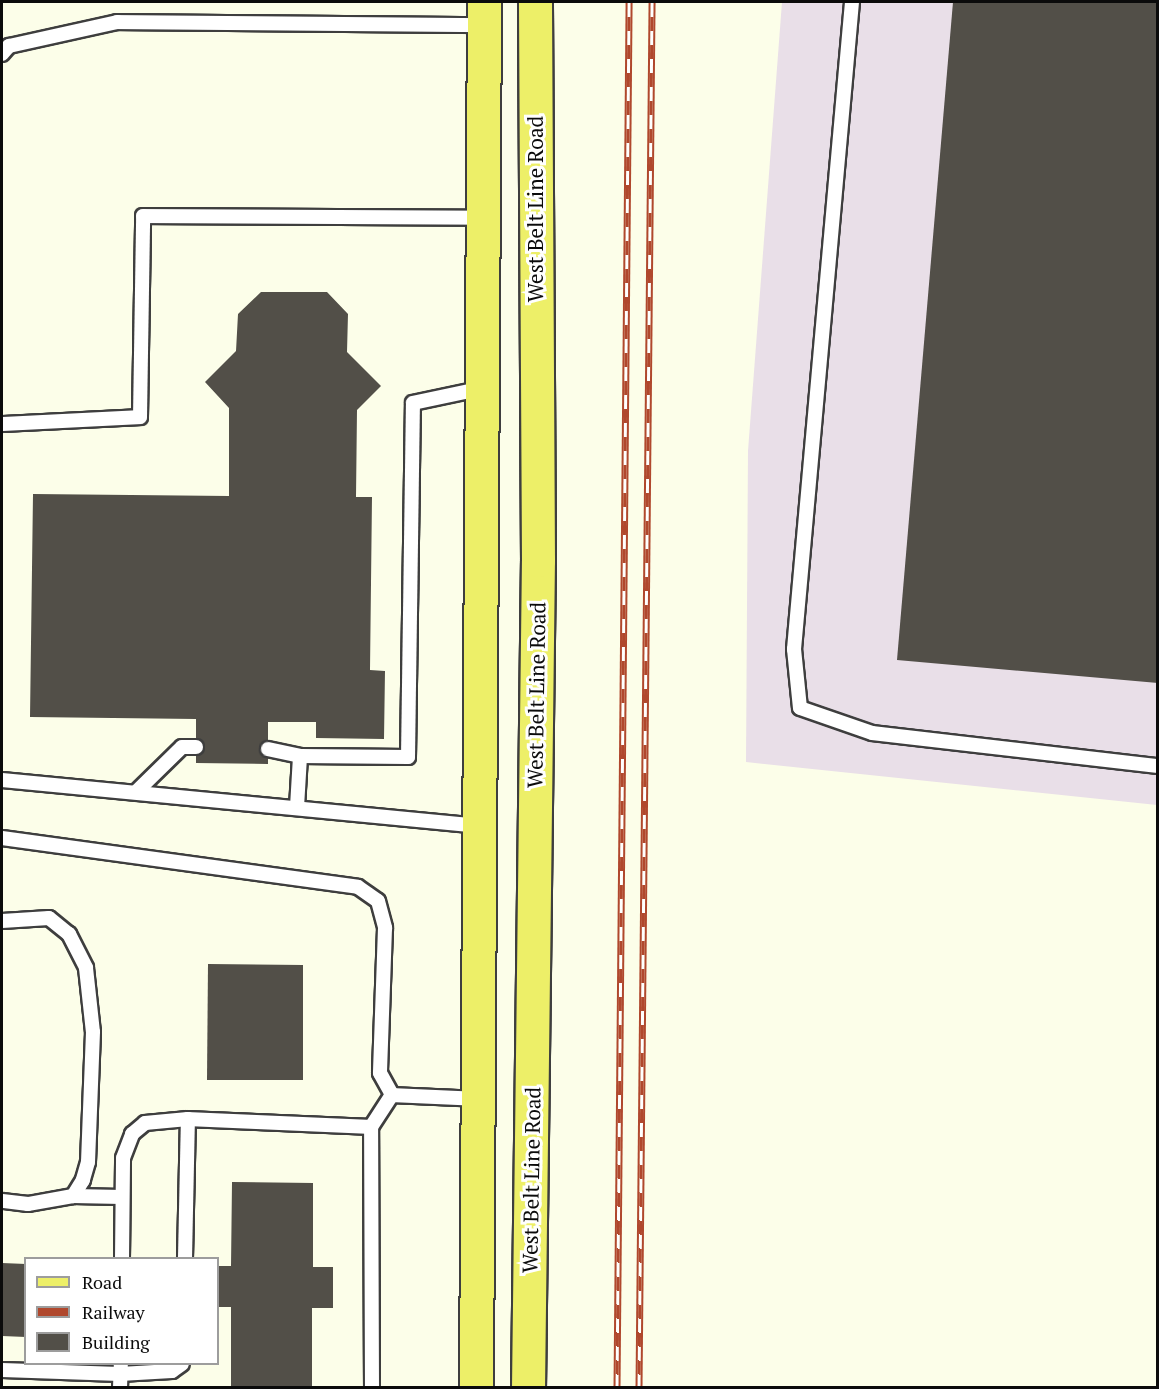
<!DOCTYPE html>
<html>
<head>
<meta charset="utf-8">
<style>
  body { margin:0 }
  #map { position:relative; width:1159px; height:1389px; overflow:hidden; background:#fcfee9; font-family:"PT Serif",serif }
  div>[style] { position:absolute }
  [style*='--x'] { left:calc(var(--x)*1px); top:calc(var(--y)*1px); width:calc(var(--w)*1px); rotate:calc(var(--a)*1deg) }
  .industrial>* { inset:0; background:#e9dfe8 }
  .building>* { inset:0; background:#524f48 }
  .roads { filter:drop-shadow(2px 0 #3e3e3e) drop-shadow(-2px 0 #3e3e3e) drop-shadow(0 2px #3e3e3e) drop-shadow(0 -2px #3e3e3e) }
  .service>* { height:14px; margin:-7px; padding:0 7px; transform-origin:7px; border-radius:7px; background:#fff }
  .primary>* { height:33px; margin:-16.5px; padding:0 16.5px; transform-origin:16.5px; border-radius:16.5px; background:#edef68 }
  .rail>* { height:7px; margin-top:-3.5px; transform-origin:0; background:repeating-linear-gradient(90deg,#fff 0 14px,#b0482d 0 28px); box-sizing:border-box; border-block:2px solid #b0482d }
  span { translate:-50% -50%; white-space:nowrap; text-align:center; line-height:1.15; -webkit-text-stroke:6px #fff; paint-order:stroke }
  .street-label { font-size:21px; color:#0b0b0b }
  .frame { position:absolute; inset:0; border:3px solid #0b0b0b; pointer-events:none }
  .legend { position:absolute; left:24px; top:1257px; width:195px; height:108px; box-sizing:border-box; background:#fff; border:2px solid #9d9d9d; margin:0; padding:8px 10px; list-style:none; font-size:18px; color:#0b0b0b }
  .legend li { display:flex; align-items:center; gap:12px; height:30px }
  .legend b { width:30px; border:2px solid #9d9d9d }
</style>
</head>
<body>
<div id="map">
  <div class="industrial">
    <div style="clip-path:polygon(782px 2px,1157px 2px,1157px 805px,746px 762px,748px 451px)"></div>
  </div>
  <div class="building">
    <div style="clip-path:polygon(953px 2px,1158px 2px,1158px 683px,897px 660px)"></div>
    <div style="clip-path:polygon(261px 292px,327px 292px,348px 314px,347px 352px,381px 386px,357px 410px,356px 497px,372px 497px,370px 670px,385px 671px,384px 739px,316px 738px,316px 722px,268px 722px,268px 764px,196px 763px,196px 719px,30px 717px,33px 494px,229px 496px,229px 408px,205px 382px,236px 351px,238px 314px)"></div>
    <div style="clip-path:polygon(208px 964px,303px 965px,303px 1080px,207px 1080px)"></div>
    <div style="clip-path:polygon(232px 1182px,313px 1183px,313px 1267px,333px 1267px,333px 1308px,312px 1308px,312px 1388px,231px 1388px,231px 1307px,218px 1307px,218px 1266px,231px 1266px)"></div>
    <div style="clip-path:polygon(2px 1263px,26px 1264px,26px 1337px,2px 1336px)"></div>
  </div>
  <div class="roads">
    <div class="service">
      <div style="--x:852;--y:2;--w:650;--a:95.12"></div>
      <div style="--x:794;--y:649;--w:59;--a:84.2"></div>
      <div style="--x:800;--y:708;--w:76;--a:19.1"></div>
      <div style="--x:872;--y:733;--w:288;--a:6.6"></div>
      <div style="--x:2;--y:54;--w:11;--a:-49"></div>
      <div style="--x:9;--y:46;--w:111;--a:-12.5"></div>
      <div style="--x:117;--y:22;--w:367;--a:0.5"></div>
      <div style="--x:2;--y:424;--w:138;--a:-2.9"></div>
      <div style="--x:140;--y:417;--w:201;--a:-89.1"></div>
      <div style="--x:143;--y:216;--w:339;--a:0.3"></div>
      <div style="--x:268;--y:749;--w:33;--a:12"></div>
      <div style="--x:2;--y:780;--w:480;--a:5.5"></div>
      <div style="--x:136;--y:792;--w:64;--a:-44.4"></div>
      <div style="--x:182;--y:747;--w:14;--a:0"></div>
      <div style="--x:297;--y:807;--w:51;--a:-86.6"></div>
      <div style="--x:300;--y:756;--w:108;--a:0.5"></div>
      <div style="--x:408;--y:757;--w:354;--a:-89.2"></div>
      <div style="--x:413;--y:403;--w:67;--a:-12"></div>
      <div style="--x:2;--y:838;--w:359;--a:7.8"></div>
      <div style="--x:358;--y:887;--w:24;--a:35"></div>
      <div style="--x:378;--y:901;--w:28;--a:75"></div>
      <div style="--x:385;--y:928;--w:145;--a:92"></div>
      <div style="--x:380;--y:1073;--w:25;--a:61"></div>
      <div style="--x:392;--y:1095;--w:87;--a:2.6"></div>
      <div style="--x:2;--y:921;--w:47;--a:-3.7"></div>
      <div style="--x:49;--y:918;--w:26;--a:39"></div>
      <div style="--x:69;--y:934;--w:38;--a:63"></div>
      <div style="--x:86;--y:968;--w:64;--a:83.8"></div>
      <div style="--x:93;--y:1032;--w:130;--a:92.2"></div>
      <div style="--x:88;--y:1162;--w:19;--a:106"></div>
      <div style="--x:83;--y:1180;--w:19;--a:122"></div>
      <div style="--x:73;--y:1196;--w:46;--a:169.9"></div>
      <div style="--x:28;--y:1204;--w:26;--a:-173"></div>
      <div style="--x:73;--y:1196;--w:49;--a:1.2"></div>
      <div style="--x:122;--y:1258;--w:100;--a:-89.4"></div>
      <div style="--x:123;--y:1158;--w:26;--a:-69"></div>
      <div style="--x:132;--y:1134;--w:17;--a:-40"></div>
      <div style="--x:145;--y:1123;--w:43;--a:-5.3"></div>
      <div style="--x:188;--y:1119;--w:183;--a:2.5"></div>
      <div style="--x:185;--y:1258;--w:139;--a:-88.8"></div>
      <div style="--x:2;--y:1370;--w:118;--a:1.9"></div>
      <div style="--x:120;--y:1374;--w:52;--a:-3.3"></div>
      <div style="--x:172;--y:1371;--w:12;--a:-35"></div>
      <div style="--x:120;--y:1388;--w:24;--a:-88"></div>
      <div style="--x:372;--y:1388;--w:261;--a:-90.2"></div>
      <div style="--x:371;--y:1127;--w:38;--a:-57"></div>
    </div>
    <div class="primary">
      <div style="--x:476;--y:1388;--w:1386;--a:-89.67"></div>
      <div style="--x:528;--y:1388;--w:828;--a:-89.31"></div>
      <div style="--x:538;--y:560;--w:558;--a:-90.31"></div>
    </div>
  </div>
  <div class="rail">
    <div style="--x:617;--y:1388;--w:1386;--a:-89.5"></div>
    <div style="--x:639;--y:1388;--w:1386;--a:-89.46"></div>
  </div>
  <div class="street-label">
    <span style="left:535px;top:209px;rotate:-90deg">West Belt Line Road</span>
    <span style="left:536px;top:695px;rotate:-89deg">West Belt Line Road</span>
    <span style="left:531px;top:1180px;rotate:-89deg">West Belt Line Road</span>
  </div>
  <div class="frame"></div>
  <ul class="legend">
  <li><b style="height:8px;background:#edef68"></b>Road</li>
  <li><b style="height:8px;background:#b0482d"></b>Railway</li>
  <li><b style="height:16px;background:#524f48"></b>Building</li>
  </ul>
</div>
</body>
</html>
